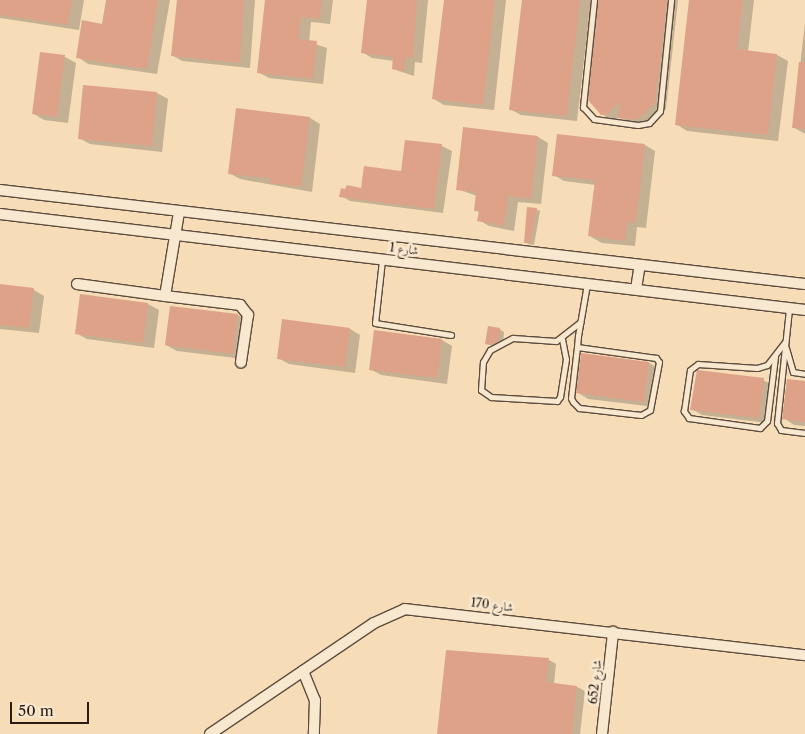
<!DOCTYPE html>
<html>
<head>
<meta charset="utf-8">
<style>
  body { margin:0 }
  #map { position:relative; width:805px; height:734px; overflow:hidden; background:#f6dcb7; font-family:"Libre Caslon Text",Amiri,serif }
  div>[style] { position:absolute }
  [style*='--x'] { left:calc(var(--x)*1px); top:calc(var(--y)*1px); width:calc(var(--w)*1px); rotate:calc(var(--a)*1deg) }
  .shadow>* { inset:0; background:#0003 }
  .building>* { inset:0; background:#dea289 }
  .roads { filter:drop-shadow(1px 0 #5d4c3e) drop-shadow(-1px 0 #5d4c3e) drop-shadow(0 1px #5d4c3e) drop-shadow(0 -1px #5d4c3e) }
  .lane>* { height:5px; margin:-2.5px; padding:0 2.5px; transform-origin:2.5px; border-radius:2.5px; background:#f9e8d0 }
  .street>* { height:10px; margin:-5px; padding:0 5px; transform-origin:5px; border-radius:5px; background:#f9e8d0 }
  span { translate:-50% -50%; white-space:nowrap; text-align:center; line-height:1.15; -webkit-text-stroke:5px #f9e8d0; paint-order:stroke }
  .street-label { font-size:12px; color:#2a1c15 }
  .scale { position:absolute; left:10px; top:702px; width:79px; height:22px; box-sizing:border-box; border:2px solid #2a1c15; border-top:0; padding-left:6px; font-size:15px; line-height:18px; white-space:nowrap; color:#2a1c15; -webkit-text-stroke:4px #f9e8d0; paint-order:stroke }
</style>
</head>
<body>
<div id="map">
  <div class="shadow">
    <div style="clip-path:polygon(0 0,84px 0,79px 30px,0 18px)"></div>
    <div style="clip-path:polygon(108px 0,170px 0,157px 74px,88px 64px,78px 57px,104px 25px)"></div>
    <div style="clip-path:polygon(178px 0,255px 0,250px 68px,182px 61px,172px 55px)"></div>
    <div style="clip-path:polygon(266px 0,333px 0,330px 24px,311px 22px,309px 42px,327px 48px,323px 84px,269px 78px,258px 72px)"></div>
    <div style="clip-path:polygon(369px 0,428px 0,422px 63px,415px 62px,414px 76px,393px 69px,394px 61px,372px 58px,362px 52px)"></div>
    <div style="clip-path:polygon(445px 0,506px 0,494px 110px,444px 105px,434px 99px)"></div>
    <div style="clip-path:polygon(523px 0,591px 0,577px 121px,521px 115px,510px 109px)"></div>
    <div style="clip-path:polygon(598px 0,678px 0,666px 109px,647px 125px,630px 123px,620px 117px,613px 121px,602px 114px)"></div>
    <div style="clip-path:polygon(691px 0,754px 0,748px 52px,777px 55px,788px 61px,778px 141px,687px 131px,676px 124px)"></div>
    <div style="clip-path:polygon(805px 23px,805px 134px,793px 127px)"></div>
    <div style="clip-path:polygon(42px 54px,65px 57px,76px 63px,68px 123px,44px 120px,34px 114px)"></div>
    <div style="clip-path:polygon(85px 86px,157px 93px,168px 99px,162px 152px,90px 144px,79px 138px)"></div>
    <div style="clip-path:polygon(310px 118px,320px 124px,312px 192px,240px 179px,229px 173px)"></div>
    <div style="clip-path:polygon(465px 128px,538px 137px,548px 143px,541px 204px,518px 202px,514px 231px,489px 226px,479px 220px,480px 213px,475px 210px,477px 196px,457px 189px)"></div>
    <div style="clip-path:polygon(406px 141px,442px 146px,452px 151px,443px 213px,350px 201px,341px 196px,402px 173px)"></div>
    <div style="clip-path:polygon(645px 145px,655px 151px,646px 228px,637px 227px,635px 246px,602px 243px,591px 237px,596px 185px,564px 181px,554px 175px)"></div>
    <div style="clip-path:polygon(536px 209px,540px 211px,534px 245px,529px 244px,525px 242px)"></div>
    <div style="clip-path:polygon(0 285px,34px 290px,44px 296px,39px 333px,0 329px)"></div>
    <div style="clip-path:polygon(148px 304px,159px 310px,154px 348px,87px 339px,76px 333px)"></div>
    <div style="clip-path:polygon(171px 307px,238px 315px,249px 322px,244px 359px,177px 351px,166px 345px)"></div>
    <div style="clip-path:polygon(350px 329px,360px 335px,355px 373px,289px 364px,278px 358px)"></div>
    <div style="clip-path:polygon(499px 329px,504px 332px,503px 343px,492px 346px,487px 343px)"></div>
    <div style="clip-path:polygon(442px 340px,452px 346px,447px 384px,381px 375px,370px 369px)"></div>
    <div style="clip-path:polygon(582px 355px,649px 363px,660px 369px,655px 407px,588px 399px,577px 392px)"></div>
    <div style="clip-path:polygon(763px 380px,774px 386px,769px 423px,702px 415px,692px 409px)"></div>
    <div style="clip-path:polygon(805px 383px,805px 426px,794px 425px,784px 418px)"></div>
    <div style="clip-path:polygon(549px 660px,556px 664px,554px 684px,577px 687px,585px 691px,580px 734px,438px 734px)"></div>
  </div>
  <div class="building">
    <div style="clip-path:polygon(0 0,72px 0,68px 25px,0 15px)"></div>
    <div style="clip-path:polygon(106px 0,158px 0,147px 69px,76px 58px,82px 20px,102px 24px)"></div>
    <div style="clip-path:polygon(177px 0,244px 0,240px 63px,171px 56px)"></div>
    <div style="clip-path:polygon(265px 0,322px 0,320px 19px,301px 17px,298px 39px,317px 41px,313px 79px,257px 73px)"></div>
    <div style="clip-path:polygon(367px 0,417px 0,413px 58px,406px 57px,404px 71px,392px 69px,393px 57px,361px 53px)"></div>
    <div style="clip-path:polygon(444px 0,495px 0,483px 105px,432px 99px)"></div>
    <div style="clip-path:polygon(522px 0,580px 0,567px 116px,509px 110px)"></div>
    <div style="clip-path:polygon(598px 0,667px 0,655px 103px,636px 120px,618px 118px,620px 101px,606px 115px,601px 115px,588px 100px)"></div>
    <div style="clip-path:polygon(689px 0,743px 0,737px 49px,777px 54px,768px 135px,675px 125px)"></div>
    <div style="clip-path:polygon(40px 52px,65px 55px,57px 117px,32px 114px)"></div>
    <div style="clip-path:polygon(799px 62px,805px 62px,805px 129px,792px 128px)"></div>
    <div style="clip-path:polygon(83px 85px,157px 92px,152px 146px,78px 139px)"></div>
    <div style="clip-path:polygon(236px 108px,310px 117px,301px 187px,270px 183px,270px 178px,228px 174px)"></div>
    <div style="clip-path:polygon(463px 127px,538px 136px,531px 199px,508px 196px,504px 226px,477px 221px,479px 211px,474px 211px,476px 192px,456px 190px)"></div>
    <div style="clip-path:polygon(557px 134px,645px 144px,636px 223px,627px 222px,625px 241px,588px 236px,595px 180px,552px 176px)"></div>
    <div style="clip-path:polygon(405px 140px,442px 144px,434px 209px,339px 197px,341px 188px,345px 189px,347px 185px,361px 188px,364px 166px,401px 171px)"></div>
    <div style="clip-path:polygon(527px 207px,537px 208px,530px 243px,524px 243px)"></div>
    <div style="clip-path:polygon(0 284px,34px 288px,29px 328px,0 325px)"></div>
    <div style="clip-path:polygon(80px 294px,148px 303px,143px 343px,75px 334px)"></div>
    <div style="clip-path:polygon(170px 306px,238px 314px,233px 354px,165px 345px)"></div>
    <div style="clip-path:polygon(282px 319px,350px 328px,345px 367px,277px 359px)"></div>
    <div style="clip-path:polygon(488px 326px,500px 328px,498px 341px,491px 345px,485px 344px)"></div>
    <div style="clip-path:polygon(374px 330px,442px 339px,437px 378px,369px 370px)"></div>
    <div style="clip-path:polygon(581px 353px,649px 362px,644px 402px,576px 393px)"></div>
    <div style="clip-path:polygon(697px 370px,764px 378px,759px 418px,690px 410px)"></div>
    <div style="clip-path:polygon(787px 379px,805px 381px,805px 422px,782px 419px)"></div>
    <div style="clip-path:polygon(446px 650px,549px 658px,546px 682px,577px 686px,572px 734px,437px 734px)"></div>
  </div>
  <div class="roads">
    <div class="lane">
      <div style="--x:594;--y:0;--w:108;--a:95.9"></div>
      <div style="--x:583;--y:107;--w:16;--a:47"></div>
      <div style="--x:594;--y:119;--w:44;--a:7.8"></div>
      <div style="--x:638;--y:125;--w:11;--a:-10"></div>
      <div style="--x:649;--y:123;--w:16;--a:-47"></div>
      <div style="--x:660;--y:111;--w:112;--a:-84.3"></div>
      <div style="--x:382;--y:260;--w:63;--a:96.3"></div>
      <div style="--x:375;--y:323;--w:77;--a:9"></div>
      <div style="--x:789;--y:309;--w:115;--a:96"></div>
      <div style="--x:777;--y:423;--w:8;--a:60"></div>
      <div style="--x:781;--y:430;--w:24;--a:7"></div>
      <div style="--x:562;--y:339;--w:20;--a:79"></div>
      <div style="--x:566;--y:359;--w:38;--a:99"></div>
      <div style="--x:560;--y:397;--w:5;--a:127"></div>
      <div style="--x:557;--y:401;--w:66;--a:-176.5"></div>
      <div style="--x:491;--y:397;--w:12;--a:-145"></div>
      <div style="--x:481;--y:390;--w:28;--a:-86"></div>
      <div style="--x:483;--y:362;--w:14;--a:-60"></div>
      <div style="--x:490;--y:350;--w:26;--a:-28"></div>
      <div style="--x:513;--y:338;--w:43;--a:4"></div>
      <div style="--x:556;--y:341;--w:31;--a:-38"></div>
      <div style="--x:577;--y:347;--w:80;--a:7.9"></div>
      <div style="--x:656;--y:358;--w:5;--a:53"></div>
      <div style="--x:659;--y:362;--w:49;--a:100.6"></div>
      <div style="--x:650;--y:410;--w:10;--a:151"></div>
      <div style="--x:641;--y:415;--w:62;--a:-173.6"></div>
      <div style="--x:579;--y:408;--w:8;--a:-135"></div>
      <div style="--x:573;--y:402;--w:4;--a:-117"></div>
      <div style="--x:571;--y:398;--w:51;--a:-83.3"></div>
      <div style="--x:577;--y:347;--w:11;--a:-85"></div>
      <div style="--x:578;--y:336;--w:53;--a:-80.2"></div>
      <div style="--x:786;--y:348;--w:25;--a:74"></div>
      <div style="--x:793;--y:372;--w:12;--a:9"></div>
      <div style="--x:775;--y:357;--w:64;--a:97.1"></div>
      <div style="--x:767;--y:421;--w:10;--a:135"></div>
      <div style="--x:760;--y:428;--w:72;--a:-172"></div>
      <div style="--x:689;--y:418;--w:9;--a:-126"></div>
      <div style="--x:684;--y:411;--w:41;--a:-81.7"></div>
      <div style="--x:690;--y:370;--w:10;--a:-37"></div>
      <div style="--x:698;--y:364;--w:59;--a:3.9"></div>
      <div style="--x:757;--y:368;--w:10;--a:-17"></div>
      <div style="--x:767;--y:365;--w:29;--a:-52"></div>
    </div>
    <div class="street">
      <div style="--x:0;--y:190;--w:810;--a:6.66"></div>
      <div style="--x:0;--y:214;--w:811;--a:6.8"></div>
      <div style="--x:77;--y:284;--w:89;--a:7.8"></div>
      <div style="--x:165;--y:296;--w:85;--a:-80.5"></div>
      <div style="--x:636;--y:289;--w:24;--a:-81"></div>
      <div style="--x:165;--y:296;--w:76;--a:6.8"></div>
      <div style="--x:240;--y:305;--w:13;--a:51"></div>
      <div style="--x:248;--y:315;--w:48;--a:98.5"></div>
      <div style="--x:303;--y:671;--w:31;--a:68"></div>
      <div style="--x:315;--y:700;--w:34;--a:92"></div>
      <div style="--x:210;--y:734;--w:198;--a:-34.1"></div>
      <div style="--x:374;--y:623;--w:34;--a:-24"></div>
      <div style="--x:405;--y:609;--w:403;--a:6.6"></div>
      <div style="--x:602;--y:734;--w:103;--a:-83.8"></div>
    </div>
  </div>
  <div class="street-label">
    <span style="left:404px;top:249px;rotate:7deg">شارع 1</span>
    <span style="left:492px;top:605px;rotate:7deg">شارع 170</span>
    <span style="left:595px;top:682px;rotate:-84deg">شارع 652</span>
  </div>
  <div class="scale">50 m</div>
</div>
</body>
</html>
